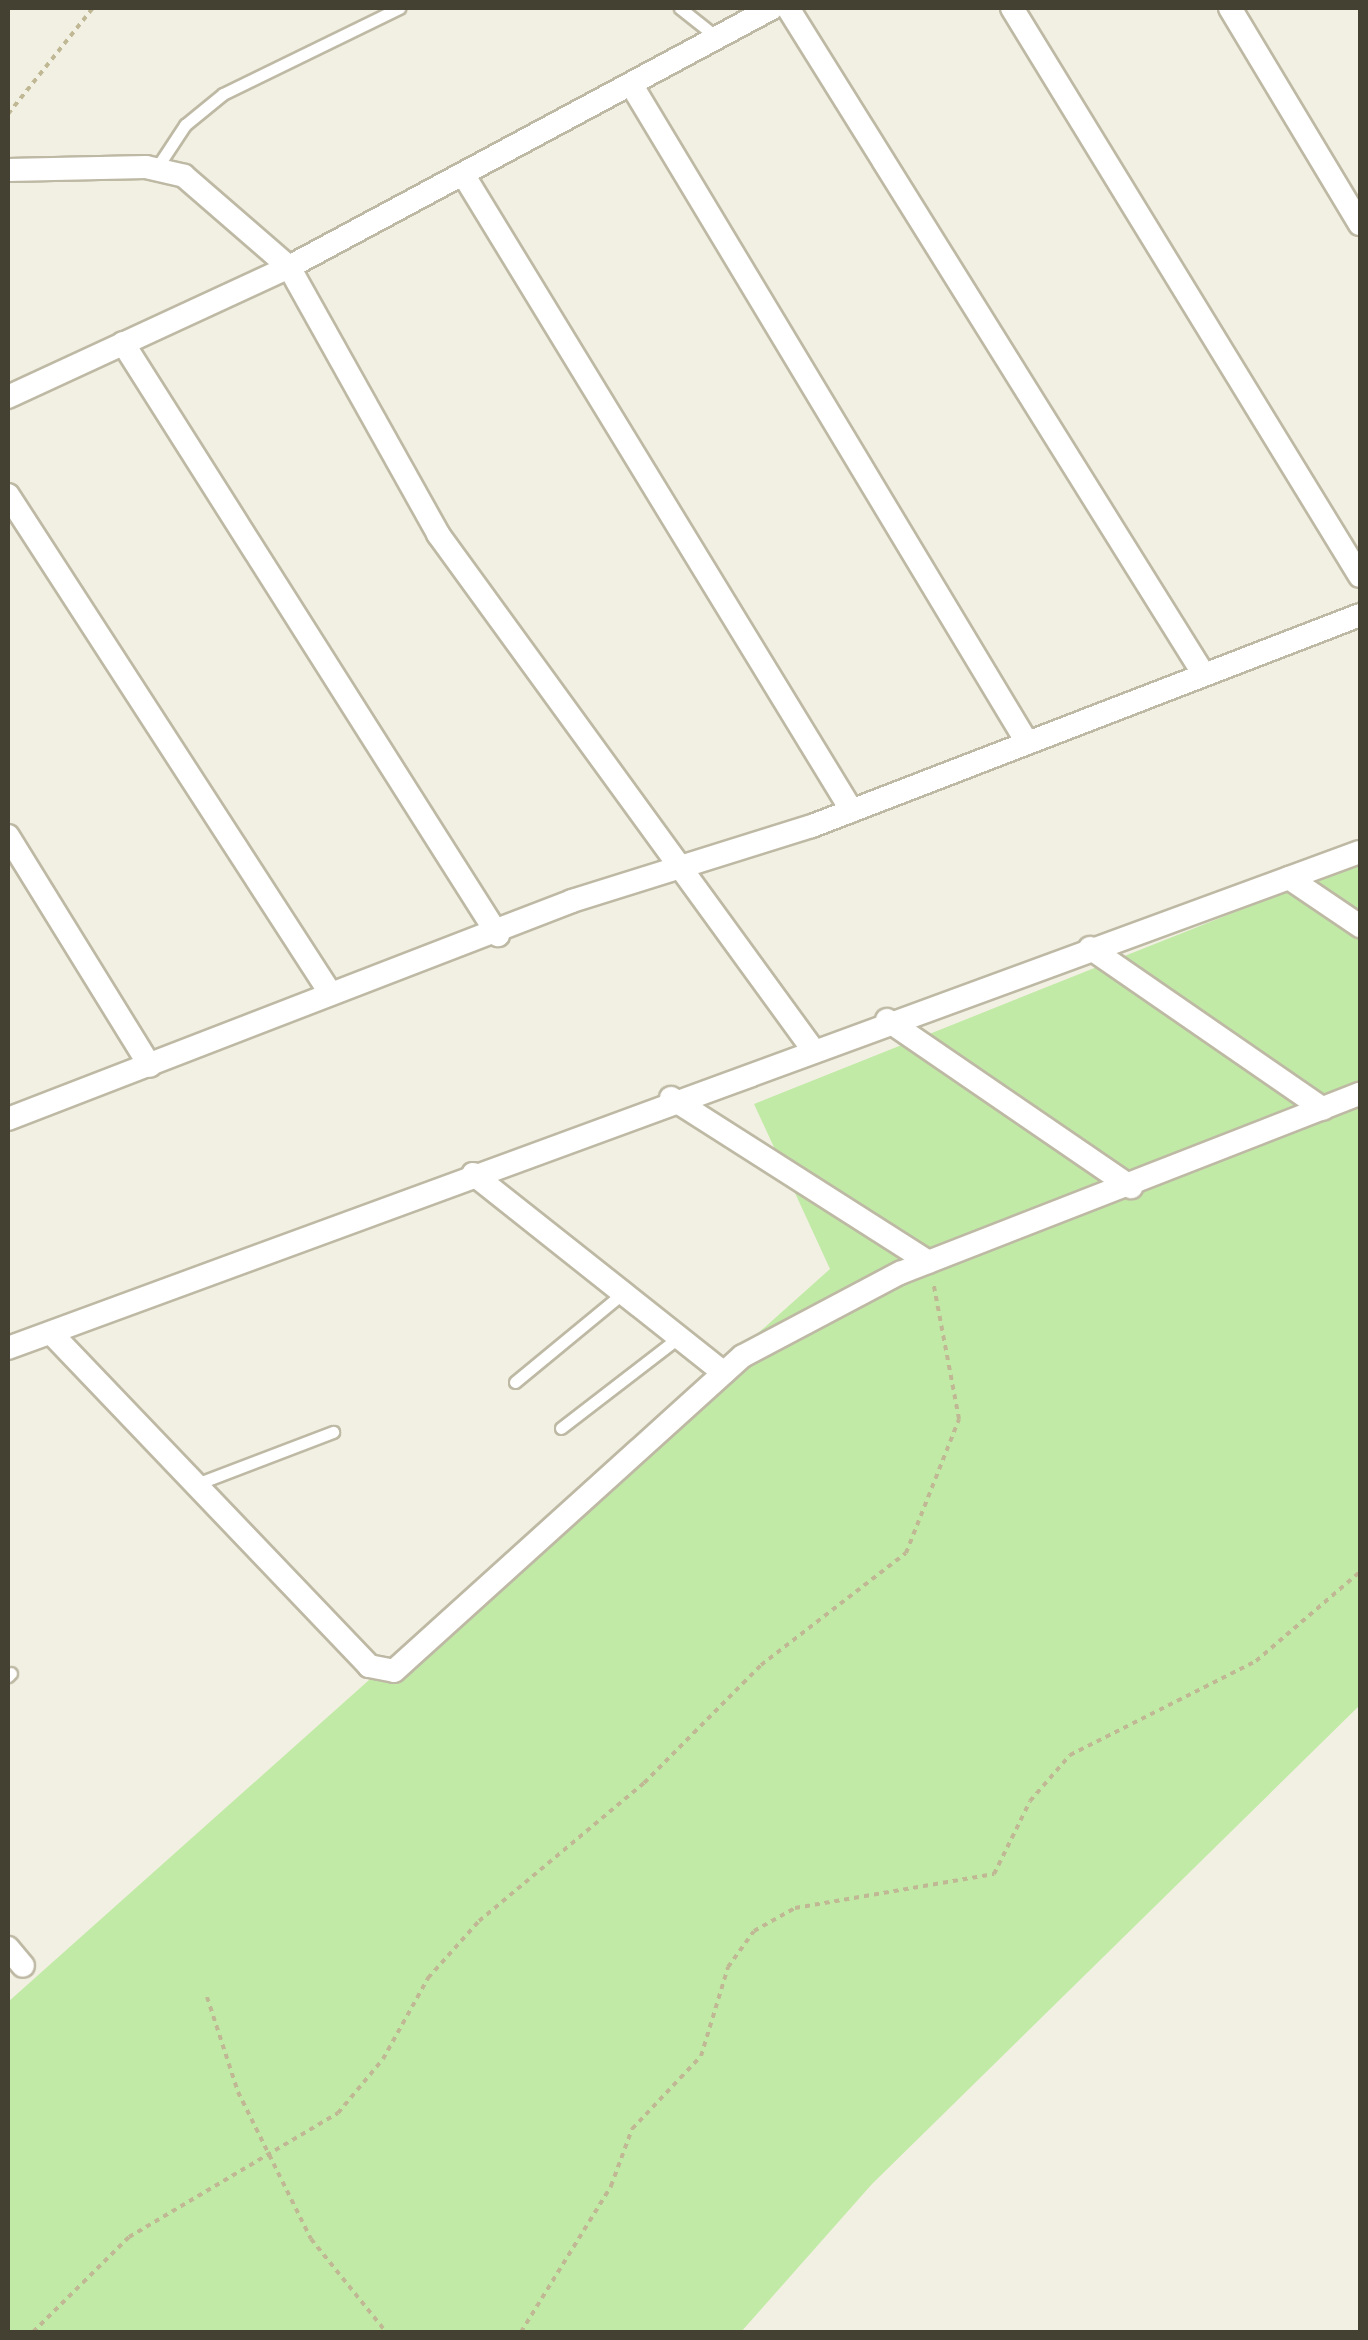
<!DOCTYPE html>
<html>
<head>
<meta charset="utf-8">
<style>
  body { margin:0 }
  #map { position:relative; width:1368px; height:2340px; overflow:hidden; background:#f2f0e2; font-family:"Titillium Web",sans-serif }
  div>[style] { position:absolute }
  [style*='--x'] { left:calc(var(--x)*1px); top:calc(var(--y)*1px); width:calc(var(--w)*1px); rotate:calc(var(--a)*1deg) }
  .green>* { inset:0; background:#c2eaa7 }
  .path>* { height:4px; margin-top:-2px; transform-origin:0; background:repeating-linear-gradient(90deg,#c0b894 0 5px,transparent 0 10px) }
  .roads { filter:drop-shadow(2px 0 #beb9a4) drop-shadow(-2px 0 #beb9a4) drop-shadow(0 2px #beb9a4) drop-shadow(0 -2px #beb9a4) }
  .service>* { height:11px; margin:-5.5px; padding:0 5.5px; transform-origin:5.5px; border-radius:5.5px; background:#fff }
  .minor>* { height:22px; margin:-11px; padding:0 11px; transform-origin:11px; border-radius:11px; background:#fff }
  span { translate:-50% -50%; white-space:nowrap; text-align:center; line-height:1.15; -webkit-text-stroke:9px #fff; paint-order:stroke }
  .frame { position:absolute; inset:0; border:10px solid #444032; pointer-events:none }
</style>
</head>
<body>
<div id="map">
  <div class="green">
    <div style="clip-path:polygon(1360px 862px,1360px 1705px,872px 2184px,741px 2332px,8px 2332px,8px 2002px,830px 1269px,754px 1104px)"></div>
  </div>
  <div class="path">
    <div style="--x:8;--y:114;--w:136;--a:-51.3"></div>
    <div style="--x:207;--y:1997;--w:100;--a:71.9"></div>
    <div style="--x:238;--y:2092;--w:164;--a:63.6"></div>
    <div style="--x:311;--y:2239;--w:119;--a:51.1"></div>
    <div style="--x:33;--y:2332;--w:135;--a:-44.7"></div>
    <div style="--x:129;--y:2237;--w:243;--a:-30.7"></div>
    <div style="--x:338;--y:2113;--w:70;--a:-50.2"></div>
    <div style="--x:383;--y:2059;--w:93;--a:-60.9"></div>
    <div style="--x:428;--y:1978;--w:76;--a:-48.2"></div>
    <div style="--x:479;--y:1921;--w:215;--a:-39.9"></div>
    <div style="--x:644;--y:1783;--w:166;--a:-45.2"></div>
    <div style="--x:761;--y:1665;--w:183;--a:-37.7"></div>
    <div style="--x:906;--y:1553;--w:144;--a:-68.4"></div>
    <div style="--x:959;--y:1419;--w:139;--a:-100.7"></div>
    <div style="--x:521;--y:2332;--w:172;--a:-58.3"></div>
    <div style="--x:611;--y:2186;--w:61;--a:-69.8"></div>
    <div style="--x:632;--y:2129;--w:100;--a:-46.6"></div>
    <div style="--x:701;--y:2056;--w:93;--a:-73.1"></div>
    <div style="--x:728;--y:1967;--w:44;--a:-54.2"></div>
    <div style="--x:754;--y:1931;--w:47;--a:-29.3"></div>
    <div style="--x:795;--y:1908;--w:202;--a:-9.7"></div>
    <div style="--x:994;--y:1874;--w:81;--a:-63.7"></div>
    <div style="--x:1030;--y:1801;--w:61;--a:-49"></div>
    <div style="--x:1070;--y:1755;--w:208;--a:-26.8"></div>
    <div style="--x:1256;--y:1661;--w:137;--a:-40.6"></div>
  </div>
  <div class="roads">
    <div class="service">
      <div style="--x:680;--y:8;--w:50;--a:38.5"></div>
      <div style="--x:156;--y:169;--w:53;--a:-56.6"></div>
      <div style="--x:185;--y:125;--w:49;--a:-39.2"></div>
      <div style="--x:223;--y:94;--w:196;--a:-26"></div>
      <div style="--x:515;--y:1382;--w:140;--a:-39.5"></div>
      <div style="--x:561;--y:1428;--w:149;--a:-37.6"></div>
      <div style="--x:194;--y:1485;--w:149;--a:-20.9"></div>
      <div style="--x:8;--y:1676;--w:4;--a:-45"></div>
    </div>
    <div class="minor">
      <div style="--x:788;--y:8;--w:780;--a:58.04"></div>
      <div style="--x:1012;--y:8;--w:666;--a:58.51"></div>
      <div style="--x:1230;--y:8;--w:252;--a:59"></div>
      <div style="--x:634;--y:89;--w:759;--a:58.97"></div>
      <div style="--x:8;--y:170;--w:138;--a:-1.2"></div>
      <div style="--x:146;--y:167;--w:39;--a:13"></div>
      <div style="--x:184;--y:176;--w:139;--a:40.9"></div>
      <div style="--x:289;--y:267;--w:306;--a:60.8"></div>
      <div style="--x:438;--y:534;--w:634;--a:53.98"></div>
      <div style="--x:463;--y:174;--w:746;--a:58.59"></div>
      <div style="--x:123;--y:343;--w:701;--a:57.65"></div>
      <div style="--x:8;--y:397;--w:310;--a:-24.8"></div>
      <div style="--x:289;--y:267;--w:548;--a:-28.2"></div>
      <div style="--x:8;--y:495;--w:594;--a:57.09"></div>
      <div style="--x:8;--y:836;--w:270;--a:58.3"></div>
      <div style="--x:1289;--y:878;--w:86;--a:34.1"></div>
      <div style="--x:1090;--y:948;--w:283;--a:34.6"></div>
      <div style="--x:887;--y:1020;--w:296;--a:34.4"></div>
      <div style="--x:671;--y:1098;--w:305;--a:32.5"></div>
      <div style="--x:8;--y:1119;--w:605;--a:-21.13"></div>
      <div style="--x:572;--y:901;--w:251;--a:-17.4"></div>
      <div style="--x:812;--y:826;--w:587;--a:-21.06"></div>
      <div style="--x:473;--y:1174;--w:320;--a:38.4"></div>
      <div style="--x:53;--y:1335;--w:458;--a:46.3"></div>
      <div style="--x:369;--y:1666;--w:25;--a:11"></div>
      <div style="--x:394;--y:1671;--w:470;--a:-42.1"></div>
      <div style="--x:743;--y:1356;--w:178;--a:-27.9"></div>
      <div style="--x:900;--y:1273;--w:494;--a:-21.3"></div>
      <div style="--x:8;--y:1348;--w:1440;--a:-20.15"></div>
      <div style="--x:8;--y:1948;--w:23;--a:50"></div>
    </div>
  </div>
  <div class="frame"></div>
</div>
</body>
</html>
